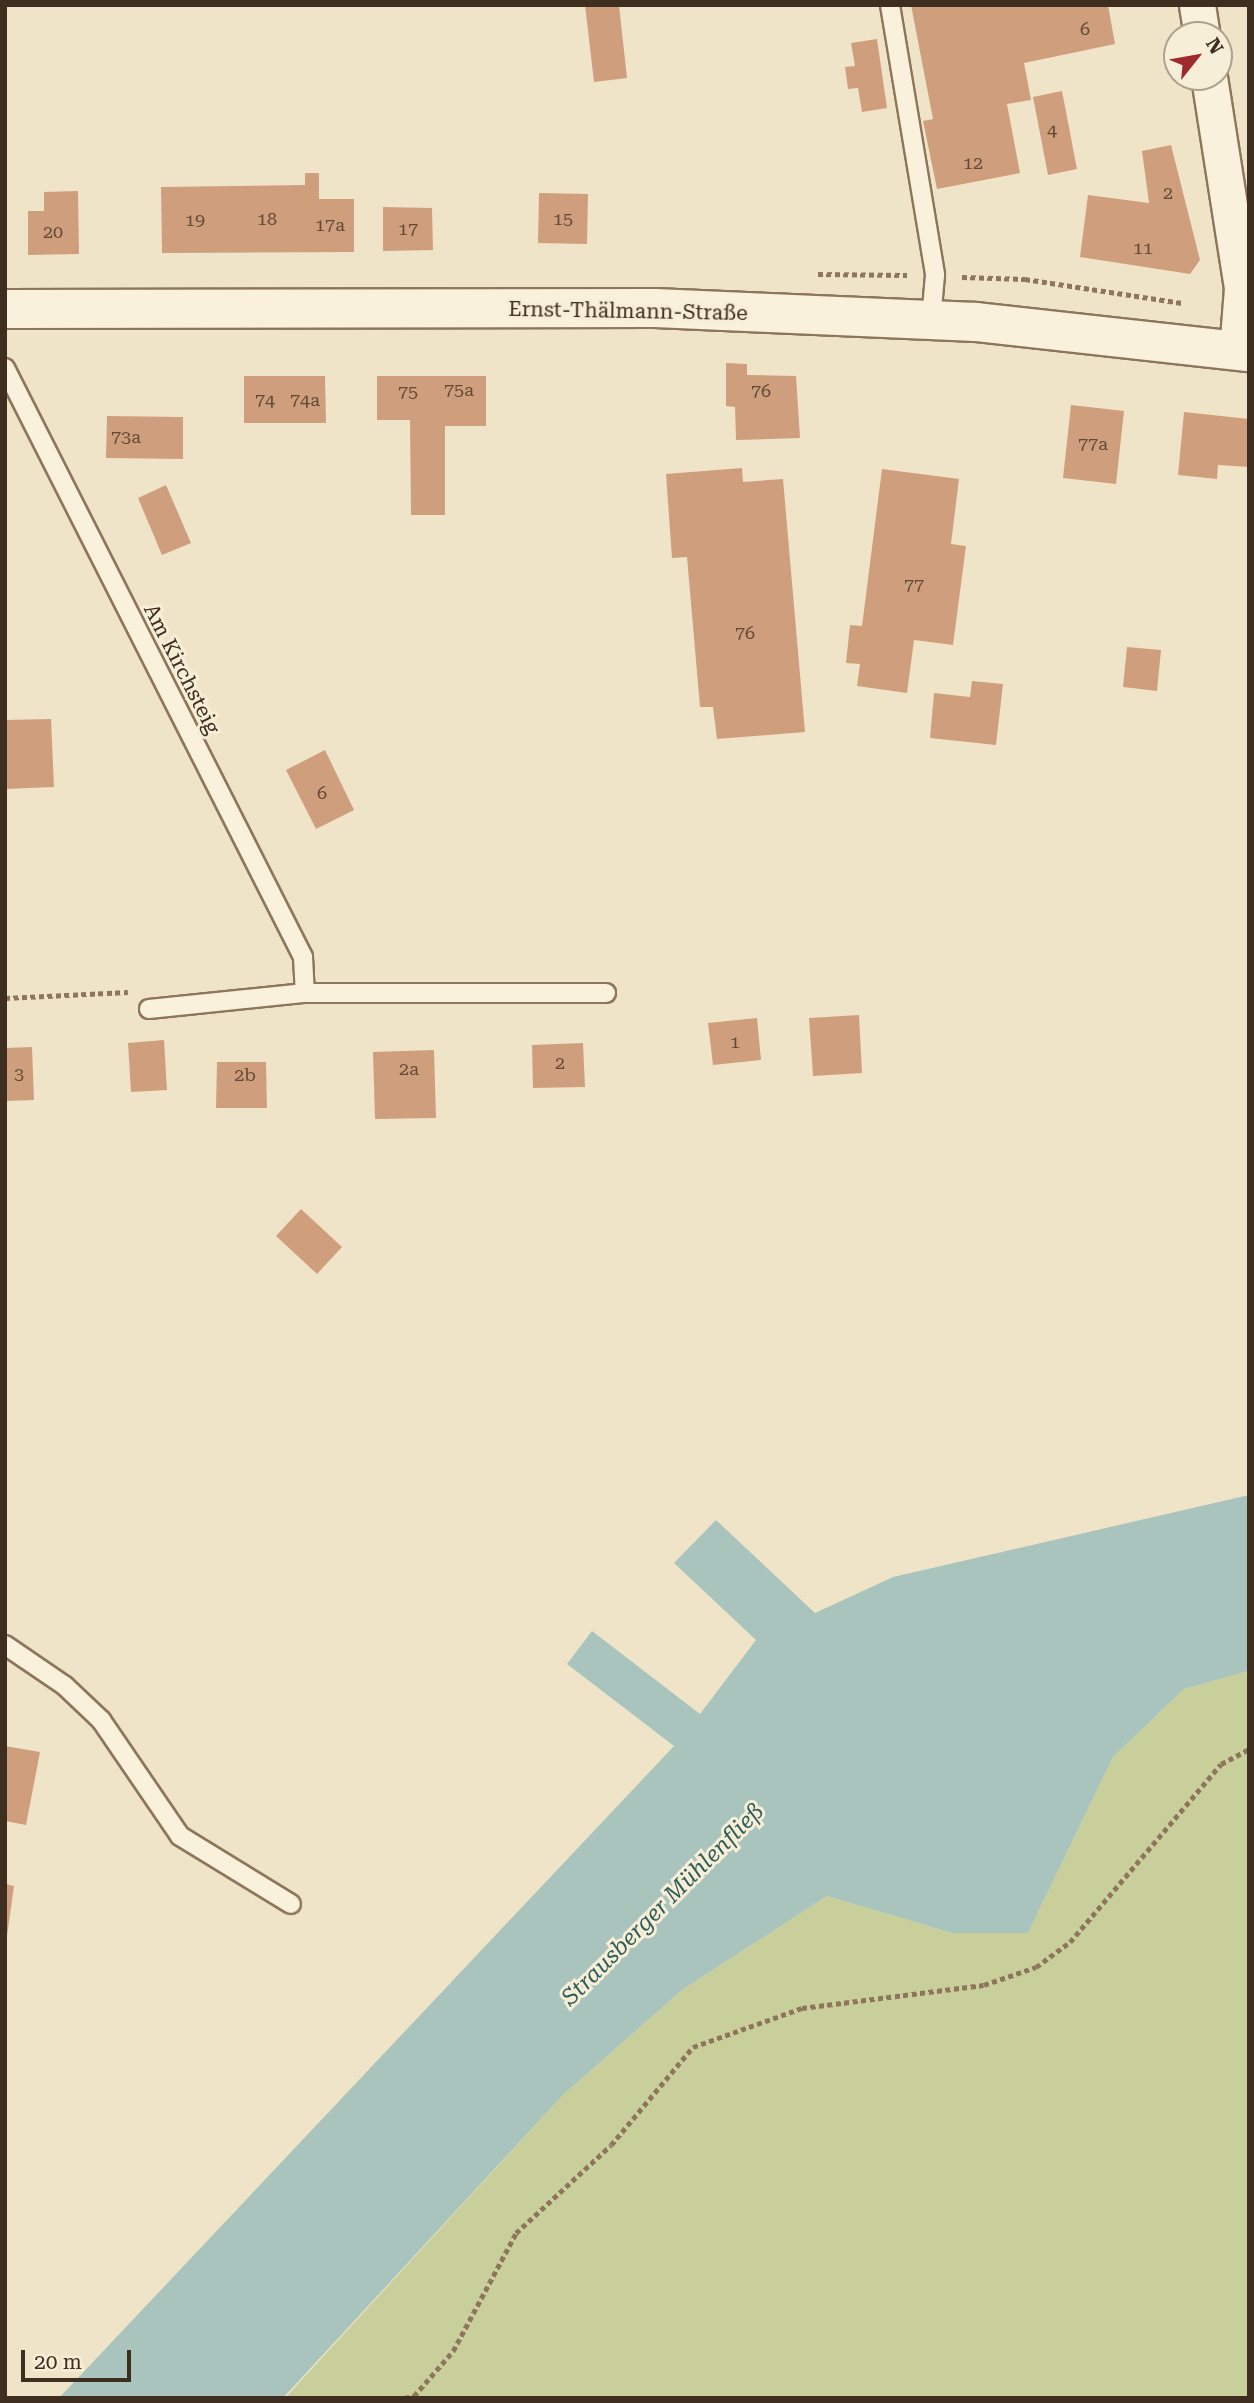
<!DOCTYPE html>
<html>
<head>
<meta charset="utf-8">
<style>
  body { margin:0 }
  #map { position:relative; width:1254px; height:2403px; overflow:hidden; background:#f0e4c8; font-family:"Roboto Serif",serif }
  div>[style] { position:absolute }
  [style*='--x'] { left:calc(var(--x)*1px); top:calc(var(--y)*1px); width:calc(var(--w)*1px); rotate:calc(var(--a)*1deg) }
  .green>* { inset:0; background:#c9cf9b }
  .water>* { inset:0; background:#a9c4bc }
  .building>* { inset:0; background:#cf9f7d }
  .path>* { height:4.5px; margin-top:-2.25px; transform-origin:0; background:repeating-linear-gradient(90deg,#8d765c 0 5px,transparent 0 8.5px) }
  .roads { filter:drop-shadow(2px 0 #8d765c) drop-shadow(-2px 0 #8d765c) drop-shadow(0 2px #8d765c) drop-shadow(0 -2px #8d765c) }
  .service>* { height:18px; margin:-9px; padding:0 9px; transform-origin:9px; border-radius:9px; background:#faf1dc }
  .minor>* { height:35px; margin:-17.5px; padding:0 17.5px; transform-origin:17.5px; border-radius:17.5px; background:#faf1dc }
  .secondary>* { height:38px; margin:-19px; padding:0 19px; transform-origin:19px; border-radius:19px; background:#faf1dc }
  span { translate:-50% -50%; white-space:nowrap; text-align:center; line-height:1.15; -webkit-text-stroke:6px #f7eed8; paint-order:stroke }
  .number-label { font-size:18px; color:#624a37 }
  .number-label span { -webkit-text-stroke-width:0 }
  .street-label { font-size:21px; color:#3d2e20 }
  .water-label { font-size:23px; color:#2f5d5a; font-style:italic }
  .frame { position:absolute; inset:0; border:7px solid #3d2e20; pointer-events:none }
  .north { position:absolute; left:1163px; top:21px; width:70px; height:70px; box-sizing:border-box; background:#f7eed8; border:2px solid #ada18e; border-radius:50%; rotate:59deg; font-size:19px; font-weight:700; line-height:28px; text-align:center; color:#3d2e20 }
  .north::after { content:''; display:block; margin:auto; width:24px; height:32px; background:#9e2a2b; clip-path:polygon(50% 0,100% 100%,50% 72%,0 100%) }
  .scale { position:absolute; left:21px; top:2350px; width:110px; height:32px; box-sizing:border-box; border:4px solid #3d2e20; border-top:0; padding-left:9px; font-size:21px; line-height:24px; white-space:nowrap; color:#3d2e20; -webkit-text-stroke:5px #f7eed8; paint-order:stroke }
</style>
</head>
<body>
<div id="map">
  <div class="green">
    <div style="clip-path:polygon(1249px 1671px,1249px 2398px,285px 2398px,563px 2095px,682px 1990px,827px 1896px,952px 1933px,1028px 1933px,1113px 1757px,1184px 1689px)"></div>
  </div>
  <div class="water">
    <div style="clip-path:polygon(1249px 1495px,1249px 1671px,1184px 1689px,1113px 1757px,1028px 1933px,952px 1933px,827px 1896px,682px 1990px,563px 2095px,283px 2398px,59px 2398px,674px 1746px,567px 1664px,592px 1631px,700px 1714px,756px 1640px,674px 1563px,716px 1520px,815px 1613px,893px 1577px)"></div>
  </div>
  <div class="building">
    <div style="clip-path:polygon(585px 5px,619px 5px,627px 78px,594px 82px)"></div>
    <div style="clip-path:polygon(911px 5px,1108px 5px,1115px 44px,1024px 63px,1031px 100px,1007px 104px,1020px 173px,937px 189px,923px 121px,933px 119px)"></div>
    <div style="clip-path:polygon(877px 39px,887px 108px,862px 112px,858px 88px,848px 89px,845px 67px,855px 66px,851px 43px)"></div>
    <div style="clip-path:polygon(1062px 91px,1077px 169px,1048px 175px,1033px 97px)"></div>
    <div style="clip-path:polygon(1171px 145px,1200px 260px,1190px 274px,1080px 257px,1088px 195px,1149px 203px,1142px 151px)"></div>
    <div style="clip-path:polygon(305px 173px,319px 173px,319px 199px,354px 199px,354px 252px,162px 253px,161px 187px,305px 185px)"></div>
    <div style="clip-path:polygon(78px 191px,79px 254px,28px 255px,28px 211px,44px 211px,44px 192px)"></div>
    <div style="clip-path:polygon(539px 193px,588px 194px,587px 244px,538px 243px)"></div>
    <div style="clip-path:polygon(383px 207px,432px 208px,433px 250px,383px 251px)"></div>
    <div style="clip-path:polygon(726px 363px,747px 364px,747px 375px,796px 376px,800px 438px,736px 440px,735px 407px,726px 406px)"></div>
    <div style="clip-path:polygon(244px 376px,325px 376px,326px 423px,244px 423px)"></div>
    <div style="clip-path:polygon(377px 376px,486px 376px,486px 426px,445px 426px,445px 515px,411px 515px,410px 420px,377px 420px)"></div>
    <div style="clip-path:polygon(1071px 405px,1124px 411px,1116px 484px,1063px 478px)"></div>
    <div style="clip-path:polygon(1184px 412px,1249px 419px,1249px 467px,1218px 465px,1217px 479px,1178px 475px)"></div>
    <div style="clip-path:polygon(107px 416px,183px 417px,183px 459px,106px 458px)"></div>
    <div style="clip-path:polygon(742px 468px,743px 482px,783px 479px,805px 732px,717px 739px,713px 707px,700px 707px,687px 557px,672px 558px,666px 474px)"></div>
    <div style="clip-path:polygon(882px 469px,959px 479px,951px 544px,966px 546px,953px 645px,914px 640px,907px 693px,857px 686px,860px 664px,846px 663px,850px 625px,862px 626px)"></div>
    <div style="clip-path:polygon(166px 485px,191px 543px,162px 555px,138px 498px)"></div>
    <div style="clip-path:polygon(1127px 647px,1161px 650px,1157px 691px,1123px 687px)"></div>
    <div style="clip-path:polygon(972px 681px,1003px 684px,996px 745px,930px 738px,934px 693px,970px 697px)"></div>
    <div style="clip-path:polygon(51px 719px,54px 787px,5px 789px,5px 720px)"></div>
    <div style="clip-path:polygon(325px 750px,354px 810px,316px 829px,286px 770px)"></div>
    <div style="clip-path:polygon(859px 1015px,862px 1073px,813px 1076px,809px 1018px)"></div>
    <div style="clip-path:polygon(757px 1018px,761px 1060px,713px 1065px,708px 1023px)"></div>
    <div style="clip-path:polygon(164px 1040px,167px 1090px,131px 1092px,128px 1043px)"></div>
    <div style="clip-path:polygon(583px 1043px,585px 1087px,533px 1088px,532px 1045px)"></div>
    <div style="clip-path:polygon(32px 1047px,34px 1100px,5px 1101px,5px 1048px)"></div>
    <div style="clip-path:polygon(434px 1050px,436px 1118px,375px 1119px,373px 1052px)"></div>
    <div style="clip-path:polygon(217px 1062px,266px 1062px,267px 1108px,216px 1108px)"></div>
    <div style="clip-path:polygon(301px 1209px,342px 1247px,317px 1274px,276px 1236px)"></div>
    <div style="clip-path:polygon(5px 1746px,40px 1752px,26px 1825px,5px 1821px)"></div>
    <div style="clip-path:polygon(5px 1884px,14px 1886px,7px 1936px,5px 1936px)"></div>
  </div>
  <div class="path">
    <div style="--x:818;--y:274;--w:89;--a:0.6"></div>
    <div style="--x:962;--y:277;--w:63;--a:1.8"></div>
    <div style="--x:1025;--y:279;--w:159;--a:8.7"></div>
    <div style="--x:5;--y:998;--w:123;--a:-2.8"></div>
    <div style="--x:404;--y:2398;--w:10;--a:-11"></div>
    <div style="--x:414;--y:2396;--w:60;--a:-49.1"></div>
    <div style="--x:453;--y:2351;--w:134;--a:-61.9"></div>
    <div style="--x:516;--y:2233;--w:129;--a:-42.8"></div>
    <div style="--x:611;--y:2145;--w:128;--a:-50.1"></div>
    <div style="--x:693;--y:2047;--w:116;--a:-19.7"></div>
    <div style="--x:802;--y:2008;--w:183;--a:-7.2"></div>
    <div style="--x:984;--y:1985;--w:55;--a:-19.1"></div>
    <div style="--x:1036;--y:1967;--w:42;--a:-36.3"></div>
    <div style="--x:1070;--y:1942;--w:233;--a:-49.7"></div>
    <div style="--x:1221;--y:1764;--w:32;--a:-28"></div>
  </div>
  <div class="roads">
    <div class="service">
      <div style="--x:890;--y:5;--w:274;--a:80.5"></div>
      <div style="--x:935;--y:275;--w:45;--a:95.1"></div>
      <div style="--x:5;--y:368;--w:660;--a:63.16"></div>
      <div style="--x:303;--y:957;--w:36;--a:87"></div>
      <div style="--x:149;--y:1009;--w:157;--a:-5.9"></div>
      <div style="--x:305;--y:993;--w:301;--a:0"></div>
      <div style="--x:5;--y:1645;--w:73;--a:34.3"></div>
      <div style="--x:65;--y:1686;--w:50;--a:43.4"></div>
      <div style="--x:101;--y:1720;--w:140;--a:55.7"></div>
      <div style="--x:180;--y:1836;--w:130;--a:31.5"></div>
    </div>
    <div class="minor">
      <div style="--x:1197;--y:5;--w:30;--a:81"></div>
      <div style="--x:1209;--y:77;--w:214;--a:81.1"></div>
      <div style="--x:1242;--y:288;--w:63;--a:94.5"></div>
    </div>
    <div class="secondary">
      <div style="--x:5;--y:309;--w:650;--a:-0.09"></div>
      <div style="--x:655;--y:308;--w:321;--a:2.5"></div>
      <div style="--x:976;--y:322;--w:275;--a:6.3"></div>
    </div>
  </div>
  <div class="number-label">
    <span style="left:1085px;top:29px">6</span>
    <span style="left:1052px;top:130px">4</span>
    <span style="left:973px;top:163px">12</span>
    <span style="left:1168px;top:193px">2</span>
    <span style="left:267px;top:219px">18</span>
    <span style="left:563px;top:219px">15</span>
    <span style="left:195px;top:220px">19</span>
    <span style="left:330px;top:225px">17a</span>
    <span style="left:408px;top:229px">17</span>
    <span style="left:53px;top:232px">20</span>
    <span style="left:1143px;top:248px">11</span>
    <span style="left:459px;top:390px">75a</span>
    <span style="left:761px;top:391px">76</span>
    <span style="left:408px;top:392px">75</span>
    <span style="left:265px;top:400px">74</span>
    <span style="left:305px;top:400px">74a</span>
    <span style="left:126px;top:437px">73a</span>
    <span style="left:1093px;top:444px">77a</span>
    <span style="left:914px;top:585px">77</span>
    <span style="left:745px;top:633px">76</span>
    <span style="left:322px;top:793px">6</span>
    <span style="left:735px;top:1042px">1</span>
    <span style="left:560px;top:1063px">2</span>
    <span style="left:409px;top:1069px">2a</span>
    <span style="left:19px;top:1074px">3</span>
    <span style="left:245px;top:1075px">2b</span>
  </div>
  <div class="street-label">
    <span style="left:628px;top:311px;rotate:1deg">Ernst-Thälmann-Straße</span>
    <span style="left:182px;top:669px;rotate:63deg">Am Kirchsteig</span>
  </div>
  <div class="water-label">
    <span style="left:663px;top:1905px;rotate:-45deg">Strausberger Mühlenfließ</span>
  </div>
  <div class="frame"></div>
  <div class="north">N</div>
  <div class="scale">20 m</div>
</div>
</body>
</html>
